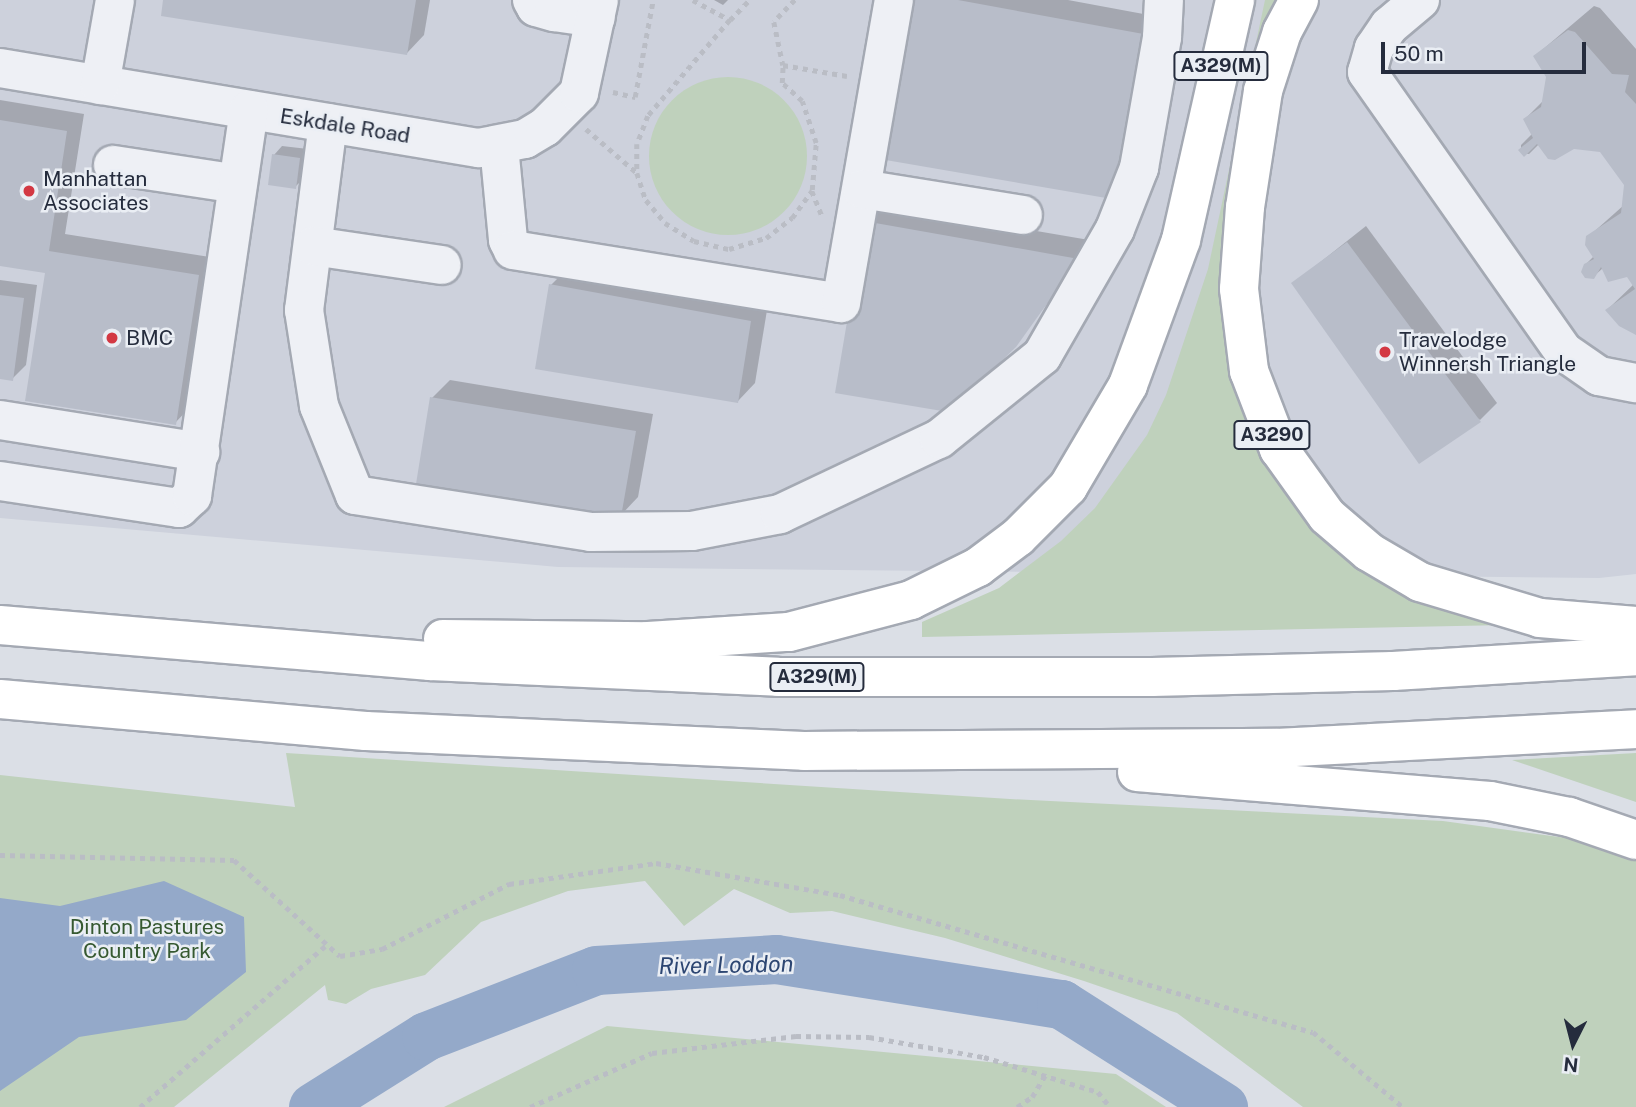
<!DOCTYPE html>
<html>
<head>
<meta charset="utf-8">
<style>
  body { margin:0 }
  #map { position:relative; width:1636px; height:1107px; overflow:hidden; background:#dbdfe6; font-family:"Public Sans",sans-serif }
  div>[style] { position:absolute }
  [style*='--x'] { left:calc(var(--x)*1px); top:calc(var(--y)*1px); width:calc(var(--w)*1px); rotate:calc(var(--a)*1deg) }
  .built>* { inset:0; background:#cdd1dc }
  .green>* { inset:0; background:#bfd1bc }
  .round { border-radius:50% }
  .water>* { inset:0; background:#94a9c9 }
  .shadow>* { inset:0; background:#0003 }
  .river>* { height:49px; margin:-24.5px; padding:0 24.5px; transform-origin:24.5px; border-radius:24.5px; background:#94a9c9 }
  .building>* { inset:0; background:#b8bdc9 }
  .path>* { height:4.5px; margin-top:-2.25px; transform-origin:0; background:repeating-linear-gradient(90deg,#babdc5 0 5px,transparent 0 10px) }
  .roads { filter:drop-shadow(2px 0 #a4a9b3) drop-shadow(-2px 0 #a4a9b3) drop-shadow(0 2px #a4a9b3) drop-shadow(0 -2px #a4a9b3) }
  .minor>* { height:38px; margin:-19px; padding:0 19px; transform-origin:19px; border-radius:19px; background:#eef0f5 }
  .major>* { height:38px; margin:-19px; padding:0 19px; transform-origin:19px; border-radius:19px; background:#fff }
  .highway>* { height:38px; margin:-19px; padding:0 19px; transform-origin:19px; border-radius:19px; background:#fff }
  .dots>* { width:19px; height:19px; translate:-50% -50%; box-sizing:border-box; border:4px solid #eaeef4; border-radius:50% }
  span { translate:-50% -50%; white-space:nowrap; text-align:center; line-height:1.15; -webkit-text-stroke:5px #eaeef4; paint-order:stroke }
  .shield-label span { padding:2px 5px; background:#eaeef4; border:2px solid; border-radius:5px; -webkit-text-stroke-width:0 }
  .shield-label { font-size:19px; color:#252c3d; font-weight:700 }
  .street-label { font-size:21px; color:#252c3d }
  .poi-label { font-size:21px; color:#252c3d }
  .left { translate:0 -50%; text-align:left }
  .park-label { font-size:21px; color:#365931 }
  .water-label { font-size:23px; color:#2d4672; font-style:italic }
  .north { position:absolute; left:1538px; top:1009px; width:70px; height:70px; -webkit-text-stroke:5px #eaeef4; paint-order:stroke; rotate:186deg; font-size:19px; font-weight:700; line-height:28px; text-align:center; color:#252c3d }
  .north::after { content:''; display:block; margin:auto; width:24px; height:32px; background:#252c3d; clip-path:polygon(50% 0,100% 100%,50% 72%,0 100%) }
  .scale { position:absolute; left:1381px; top:42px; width:205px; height:32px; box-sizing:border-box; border:4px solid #252c3d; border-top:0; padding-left:9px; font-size:21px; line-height:24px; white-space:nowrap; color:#252c3d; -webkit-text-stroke:5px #eaeef4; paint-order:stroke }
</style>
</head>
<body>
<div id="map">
  <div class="built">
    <div style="clip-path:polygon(0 0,1636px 0,1636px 574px,1599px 578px,558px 567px,0 518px)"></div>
  </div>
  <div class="green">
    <div style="clip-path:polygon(1265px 0,1282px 0,1225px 260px,1338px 549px,1395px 590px,1506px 625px,922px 637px,922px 622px,999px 588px,1061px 541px,1095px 508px,1147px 435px,1166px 395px,1208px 269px)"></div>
    <div class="round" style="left:649px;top:77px;width:158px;height:158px"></div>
    <div style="clip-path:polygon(286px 753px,1010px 799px,1443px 821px,1574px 839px,1636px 855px,1636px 1107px,1303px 1107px,1177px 1013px,1084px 981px,945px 938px,832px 911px,790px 913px,734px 889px,684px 926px,645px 881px,568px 891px,481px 922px,425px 975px,371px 989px,346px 1004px,328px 1000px,325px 985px,174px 1107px,0 1107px,0 775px,295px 807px)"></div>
    <div style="clip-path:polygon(1636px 753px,1636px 802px,1512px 760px)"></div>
    <div style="clip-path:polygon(607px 1026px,1116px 1074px,1166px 1107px,444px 1107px)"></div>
  </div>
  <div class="water">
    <div style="clip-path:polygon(164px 881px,244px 917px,246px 972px,186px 1020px,79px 1037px,0 1091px,0 898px,60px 906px)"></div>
  </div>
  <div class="shadow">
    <div style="clip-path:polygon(165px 0,430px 0,424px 35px,407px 53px)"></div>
    <div style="clip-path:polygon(714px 0,728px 0,723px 5px)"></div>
    <div style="clip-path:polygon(905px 0,1068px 0,1165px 18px,1145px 134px)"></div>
    <div style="clip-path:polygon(1594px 6px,1600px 8px,1636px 49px,1636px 330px,1607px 310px,1634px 284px,1627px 275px,1603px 268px,1593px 277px,1585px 265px,1594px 256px,1588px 237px,1624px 205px,1626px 184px,1601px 151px,1539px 144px,1529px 154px,1521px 153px,1521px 145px,1532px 134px,1525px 119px,1544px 100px,1548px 77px,1535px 56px)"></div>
    <div style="clip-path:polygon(0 100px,84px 114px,65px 234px,216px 258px,192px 405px,175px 423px,47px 272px,0 264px)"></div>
    <div style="clip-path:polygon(282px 146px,308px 149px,304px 178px,295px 187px,274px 155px)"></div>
    <div style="clip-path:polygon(883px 205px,1095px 241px,1014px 346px,866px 222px)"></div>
    <div style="clip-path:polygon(1366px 226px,1497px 403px,1480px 420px,1294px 283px)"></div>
    <div style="clip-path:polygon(568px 268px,768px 304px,755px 383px,738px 401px,551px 285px)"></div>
    <div style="clip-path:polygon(0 280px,37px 285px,26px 365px,12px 379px,0 377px)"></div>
    <div style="clip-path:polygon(450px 380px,653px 414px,638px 497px,621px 515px,432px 398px)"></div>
  </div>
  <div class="river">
    <div style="--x:313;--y:1107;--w:133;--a:-32.1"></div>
    <div style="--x:426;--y:1036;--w:182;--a:-21.2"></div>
    <div style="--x:596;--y:970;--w:180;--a:-3.5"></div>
    <div style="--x:776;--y:959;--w:289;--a:9"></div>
    <div style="--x:1061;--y:1004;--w:192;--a:32.4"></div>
  </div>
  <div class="building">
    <div style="clip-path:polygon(163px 0,416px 0,407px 55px,161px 16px)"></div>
    <div style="clip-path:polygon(904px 0,958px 0,1149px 35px,1142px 89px,1112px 199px,874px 158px)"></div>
    <div style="clip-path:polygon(1568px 30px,1575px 32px,1612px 74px,1629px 75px,1625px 92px,1636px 104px,1636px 335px,1619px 326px,1605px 310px,1635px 289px,1627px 277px,1608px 282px,1601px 267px,1594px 279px,1585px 278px,1581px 272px,1584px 264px,1594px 259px,1585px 245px,1586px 236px,1621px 213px,1624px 185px,1600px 152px,1574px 149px,1555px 160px,1548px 159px,1537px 144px,1524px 157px,1518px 150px,1533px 138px,1523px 119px,1541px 107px,1546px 77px,1533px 56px)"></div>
    <div style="clip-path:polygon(0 120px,67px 131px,49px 251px,199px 275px,176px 425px,25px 401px,45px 273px,0 266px)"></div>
    <div style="clip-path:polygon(272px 154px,300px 158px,296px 189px,268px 185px)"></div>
    <div style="clip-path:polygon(864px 221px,1079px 259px,1016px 347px,948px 412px,835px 393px)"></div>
    <div style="clip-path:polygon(1347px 242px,1481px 422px,1419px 464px,1291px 283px)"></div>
    <div style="clip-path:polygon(549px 284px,751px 321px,738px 403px,535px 369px)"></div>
    <div style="clip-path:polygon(0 295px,24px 298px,13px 381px,0 379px)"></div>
    <div style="clip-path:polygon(430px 397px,636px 431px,621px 517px,416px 484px)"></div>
  </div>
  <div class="path">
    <div style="--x:693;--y:0;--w:42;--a:28.4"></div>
    <div style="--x:730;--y:20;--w:28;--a:-46"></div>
    <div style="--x:795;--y:0;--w:30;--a:134"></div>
    <div style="--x:774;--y:22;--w:44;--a:78.2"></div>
    <div style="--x:783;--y:65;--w:65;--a:9.8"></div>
    <div style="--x:730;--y:20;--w:126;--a:130.5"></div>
    <div style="--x:648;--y:116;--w:30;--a:111"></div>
    <div style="--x:637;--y:144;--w:29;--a:90"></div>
    <div style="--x:637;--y:173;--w:28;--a:72"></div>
    <div style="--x:646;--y:200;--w:30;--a:50"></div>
    <div style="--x:665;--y:223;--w:34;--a:32"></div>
    <div style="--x:694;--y:241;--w:36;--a:13"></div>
    <div style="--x:729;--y:249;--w:39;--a:-17"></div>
    <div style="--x:766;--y:238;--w:33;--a:-38"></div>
    <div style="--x:792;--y:218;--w:34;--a:-54"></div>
    <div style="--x:812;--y:190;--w:47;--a:-85.1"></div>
    <div style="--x:816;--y:143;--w:44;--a:-108.4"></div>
    <div style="--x:802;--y:101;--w:27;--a:-138"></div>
    <div style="--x:782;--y:83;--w:18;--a:-87"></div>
    <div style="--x:613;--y:92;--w:23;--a:13"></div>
    <div style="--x:635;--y:97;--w:99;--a:-79.5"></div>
    <div style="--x:586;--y:129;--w:67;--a:40.8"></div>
    <div style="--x:812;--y:191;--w:29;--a:68"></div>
    <div style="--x:0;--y:855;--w:234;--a:1.2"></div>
    <div style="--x:234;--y:860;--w:143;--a:42.2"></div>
    <div style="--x:340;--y:956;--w:43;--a:-9.5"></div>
    <div style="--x:382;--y:949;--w:143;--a:-27.1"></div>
    <div style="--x:509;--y:884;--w:148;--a:-8.1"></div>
    <div style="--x:656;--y:863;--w:187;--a:9.9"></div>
    <div style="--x:840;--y:895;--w:492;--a:16.2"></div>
    <div style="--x:1313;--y:1032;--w:117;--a:39.8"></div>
    <div style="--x:140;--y:1107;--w:245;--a:-41"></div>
    <div style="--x:530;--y:1107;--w:133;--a:-23.9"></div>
    <div style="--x:652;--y:1053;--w:145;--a:-6.7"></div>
    <div style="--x:796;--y:1036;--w:73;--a:0.8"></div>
    <div style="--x:869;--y:1037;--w:117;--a:9.9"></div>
    <div style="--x:984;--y:1057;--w:119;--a:17.1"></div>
    <div style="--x:1098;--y:1092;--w:19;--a:51"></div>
    <div style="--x:1017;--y:1107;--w:18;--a:-34"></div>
    <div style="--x:1032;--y:1097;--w:26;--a:-59"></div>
  </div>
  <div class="roads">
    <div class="minor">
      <div style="--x:532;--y:0;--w:8;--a:60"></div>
      <div style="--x:536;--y:7;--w:19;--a:16"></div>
      <div style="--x:554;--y:12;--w:42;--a:8.1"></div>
      <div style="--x:1420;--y:0;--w:40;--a:140"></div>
      <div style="--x:1389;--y:26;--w:27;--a:124"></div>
      <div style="--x:1374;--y:48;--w:25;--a:106"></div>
      <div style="--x:1367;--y:72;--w:341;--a:54.9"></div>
      <div style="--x:1563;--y:351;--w:44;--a:34.8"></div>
      <div style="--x:1599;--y:376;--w:38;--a:11"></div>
      <div style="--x:0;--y:68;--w:486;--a:9.5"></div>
      <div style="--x:479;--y:148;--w:47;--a:-11.1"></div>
      <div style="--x:525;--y:139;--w:23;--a:-31"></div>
      <div style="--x:545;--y:127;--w:48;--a:-45"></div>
      <div style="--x:579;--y:93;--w:95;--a:-77.9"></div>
      <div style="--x:100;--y:85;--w:86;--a:-80"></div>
      <div style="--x:328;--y:123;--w:189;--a:97.3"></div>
      <div style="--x:304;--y:310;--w:97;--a:81.1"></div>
      <div style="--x:319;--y:406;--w:96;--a:68"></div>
      <div style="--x:355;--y:495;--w:239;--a:8.9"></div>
      <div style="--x:591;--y:532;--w:101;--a:-0.6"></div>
      <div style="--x:692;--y:531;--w:90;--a:-10.9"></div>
      <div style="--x:780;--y:514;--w:176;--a:-25.3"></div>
      <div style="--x:939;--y:439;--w:132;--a:-38.9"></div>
      <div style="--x:1042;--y:356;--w:146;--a:-60.1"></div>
      <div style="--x:1115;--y:229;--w:66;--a:-68.5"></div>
      <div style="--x:1139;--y:168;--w:133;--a:-80"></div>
      <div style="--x:1162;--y:37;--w:37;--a:-87"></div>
      <div style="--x:499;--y:146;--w:94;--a:84.5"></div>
      <div style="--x:508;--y:240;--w:11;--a:63"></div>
      <div style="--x:513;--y:250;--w:332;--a:9.2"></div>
      <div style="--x:841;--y:303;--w:308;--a:-80.1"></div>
      <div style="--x:113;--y:165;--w:126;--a:8.6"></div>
      <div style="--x:862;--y:189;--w:163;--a:9.2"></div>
      <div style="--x:313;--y:246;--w:130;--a:8.4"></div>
      <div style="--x:0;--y:420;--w:203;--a:9.1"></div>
      <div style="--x:0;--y:481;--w:181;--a:8.6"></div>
      <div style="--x:179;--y:508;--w:18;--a:-43"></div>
      <div style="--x:192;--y:496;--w:390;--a:-81.6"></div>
    </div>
    <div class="major">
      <div style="--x:1299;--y:0;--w:36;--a:118"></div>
      <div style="--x:1282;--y:32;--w:62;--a:107.9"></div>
      <div style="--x:1263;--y:91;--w:117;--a:98.8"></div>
      <div style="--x:1245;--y:207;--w:82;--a:94.2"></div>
      <div style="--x:1239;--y:289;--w:83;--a:83"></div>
      <div style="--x:1249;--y:371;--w:84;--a:69"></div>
      <div style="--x:1279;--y:449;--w:82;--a:54.4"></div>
      <div style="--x:1327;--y:516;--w:55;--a:40.6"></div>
      <div style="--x:1369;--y:552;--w:59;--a:30.5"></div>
      <div style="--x:1420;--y:582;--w:125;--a:16.7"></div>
      <div style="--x:1540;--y:618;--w:96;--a:4.8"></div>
    </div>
    <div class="highway">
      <div style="--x:0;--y:625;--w:432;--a:4.8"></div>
      <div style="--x:430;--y:661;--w:348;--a:2.6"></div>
      <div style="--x:778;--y:677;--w:374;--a:0"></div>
      <div style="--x:1152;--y:677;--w:241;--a:-1.4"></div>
      <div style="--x:1393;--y:671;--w:243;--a:-3.5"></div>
      <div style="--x:443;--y:639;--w:205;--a:0.6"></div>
      <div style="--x:648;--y:641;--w:141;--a:-3.7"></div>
      <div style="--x:789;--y:632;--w:126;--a:-14.7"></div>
      <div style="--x:911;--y:600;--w:75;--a:-26.2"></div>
      <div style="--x:978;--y:567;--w:50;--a:-36.9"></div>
      <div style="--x:1018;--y:537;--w:71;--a:-45"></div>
      <div style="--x:1068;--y:487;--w:118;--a:-59.5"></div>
      <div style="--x:1128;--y:385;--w:154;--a:-69.9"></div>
      <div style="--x:1181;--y:240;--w:246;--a:-77.3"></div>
      <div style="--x:0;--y:699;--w:367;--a:5"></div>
      <div style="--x:366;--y:731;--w:438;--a:2.6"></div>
      <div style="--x:804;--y:751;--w:472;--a:-0.4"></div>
      <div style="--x:1276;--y:748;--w:361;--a:-3"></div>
      <div style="--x:1137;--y:772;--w:354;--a:4.7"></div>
      <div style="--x:1490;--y:801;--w:81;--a:11.4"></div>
      <div style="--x:1569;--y:817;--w:71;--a:18.9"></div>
    </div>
  </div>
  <div class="dots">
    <div style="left:29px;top:191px;background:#d33843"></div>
    <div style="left:112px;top:338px;background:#d33843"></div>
    <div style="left:1385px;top:352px;background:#d33843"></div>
  </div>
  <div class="shield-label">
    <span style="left:1221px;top:66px">A329(M)</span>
    <span style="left:1272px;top:435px">A3290</span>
    <span style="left:817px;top:677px">A329(M)</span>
  </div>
  <div class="street-label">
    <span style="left:345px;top:126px;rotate:9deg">Eskdale Road</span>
  </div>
  <div class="poi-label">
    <span class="left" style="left:43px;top:191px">Manhattan<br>Associates</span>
    <span class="left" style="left:126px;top:338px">BMC</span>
    <span class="left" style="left:1399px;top:352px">Travelodge<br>Winnersh Triangle</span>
  </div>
  <div class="park-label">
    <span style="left:147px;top:939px">Dinton Pastures<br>Country Park</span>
  </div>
  <div class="water-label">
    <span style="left:726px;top:965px;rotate:-1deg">River Loddon</span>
  </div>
  <div class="north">N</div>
  <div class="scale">50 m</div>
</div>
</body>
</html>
